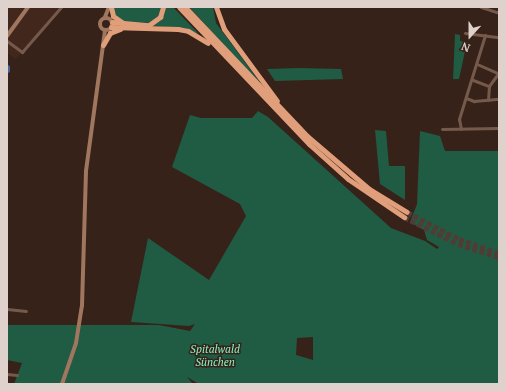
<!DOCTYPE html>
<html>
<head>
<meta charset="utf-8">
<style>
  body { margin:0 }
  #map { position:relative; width:506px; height:391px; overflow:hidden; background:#362219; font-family:"PT Serif",serif }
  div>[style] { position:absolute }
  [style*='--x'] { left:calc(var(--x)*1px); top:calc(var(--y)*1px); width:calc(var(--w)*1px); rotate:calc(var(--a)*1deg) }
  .built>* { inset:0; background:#42281c }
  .green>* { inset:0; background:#205b44 }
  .river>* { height:5px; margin:-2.5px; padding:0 2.5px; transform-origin:2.5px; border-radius:2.5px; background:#42689b }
  .highway-tunnel>* { height:5px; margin-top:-2.5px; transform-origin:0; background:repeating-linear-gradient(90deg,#4f3c34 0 5px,transparent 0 7.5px) }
  .street>* { height:3px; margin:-1.5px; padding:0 1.5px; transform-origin:1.5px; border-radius:1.5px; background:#755a4c }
  .secondary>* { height:4px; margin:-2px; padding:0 2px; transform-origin:2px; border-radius:2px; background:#a0765f }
  .secondary>.ring { margin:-2px; padding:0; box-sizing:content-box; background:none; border:4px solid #a0765f; border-radius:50% }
  .highway>* { height:5px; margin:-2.5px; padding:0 2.5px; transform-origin:2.5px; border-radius:2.5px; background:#e09f7a }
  span { translate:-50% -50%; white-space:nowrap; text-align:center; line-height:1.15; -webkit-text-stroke:3px #362219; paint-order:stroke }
  .park-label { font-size:11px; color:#88f7c7; font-style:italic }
  .frame { position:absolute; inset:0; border:8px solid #dfd1cb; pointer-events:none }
  .north { position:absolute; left:450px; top:16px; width:40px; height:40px; -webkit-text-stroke:3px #362219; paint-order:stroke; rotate:201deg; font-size:11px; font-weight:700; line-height:16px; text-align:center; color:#dfd1cb }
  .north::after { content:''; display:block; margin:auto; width:14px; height:18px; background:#dfd1cb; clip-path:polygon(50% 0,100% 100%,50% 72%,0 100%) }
</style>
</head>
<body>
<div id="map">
  <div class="built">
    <div style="clip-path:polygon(7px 7px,60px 7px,16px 59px,7px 53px)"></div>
  </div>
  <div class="green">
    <div style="clip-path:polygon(112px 7px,162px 7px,158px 16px,150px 23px,125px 22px,116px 18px)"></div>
    <div style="clip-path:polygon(164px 7px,173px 7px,199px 34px,184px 28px,152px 26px)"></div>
    <div style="clip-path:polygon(189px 7px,213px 7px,216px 23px,267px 92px)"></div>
    <div style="clip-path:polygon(455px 34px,460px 35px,460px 41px,467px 42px,459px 79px,453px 79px)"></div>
    <div style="clip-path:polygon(299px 68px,341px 69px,343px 79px,275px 81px,267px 69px)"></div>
    <div style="clip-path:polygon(evenodd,258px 111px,268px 117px,391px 228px,425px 241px,437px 249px,439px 247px,427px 240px,424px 230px,410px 222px,417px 204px,420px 131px,440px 136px,445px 151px,499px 151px,499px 384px,199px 384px,187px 377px,193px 384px,14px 384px,22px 363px,7px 360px,7px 325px,159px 325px,190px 331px,195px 324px,189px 326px,131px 322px,148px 238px,209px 280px,246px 216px,240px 204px,172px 167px,190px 115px,201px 118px,252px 118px,258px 111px,313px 337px,313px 360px,296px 355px,297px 338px,313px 337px)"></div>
    <div style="clip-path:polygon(375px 130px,386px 131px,389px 166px,405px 166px,405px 200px,380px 184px)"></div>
  </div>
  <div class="river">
    <div style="--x:7;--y:67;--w:3;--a:90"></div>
  </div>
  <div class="highway-tunnel">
    <div style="--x:407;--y:212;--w:59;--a:27.4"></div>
    <div style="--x:459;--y:239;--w:42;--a:19.3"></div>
    <div style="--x:404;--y:217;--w:60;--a:26.6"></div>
    <div style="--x:458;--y:244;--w:43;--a:17.6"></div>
  </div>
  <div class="street">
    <div style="--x:481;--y:7;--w:19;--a:18"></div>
    <div style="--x:465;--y:33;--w:34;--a:7"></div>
    <div style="--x:7;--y:41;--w:19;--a:36"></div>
    <div style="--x:22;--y:52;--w:60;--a:-49.1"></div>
    <div style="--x:477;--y:64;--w:22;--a:24"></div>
    <div style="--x:473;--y:80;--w:17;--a:21"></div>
    <div style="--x:466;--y:98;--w:9;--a:21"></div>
    <div style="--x:474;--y:101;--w:25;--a:-5"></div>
    <div style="--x:488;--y:100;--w:14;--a:-86"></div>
    <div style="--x:489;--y:86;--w:17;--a:-54"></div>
    <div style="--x:442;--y:129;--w:57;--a:-1"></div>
    <div style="--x:461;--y:129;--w:10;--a:-101"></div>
    <div style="--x:459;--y:119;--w:88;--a:-72.8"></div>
    <div style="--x:7;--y:309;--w:19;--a:6"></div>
    <div style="--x:7;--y:374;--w:10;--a:6"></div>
  </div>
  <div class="secondary">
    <div style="--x:105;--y:17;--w:11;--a:-68"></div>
    <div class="ring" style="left:100px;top:18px;width:8px;height:8px"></div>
    <div style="--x:7;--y:36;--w:36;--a:-54"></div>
    <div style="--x:62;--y:384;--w:43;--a:-71.1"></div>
    <div style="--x:76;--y:343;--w:37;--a:-81"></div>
    <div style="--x:82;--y:306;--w:135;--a:-88.3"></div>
    <div style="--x:86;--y:171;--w:142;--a:-82.3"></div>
  </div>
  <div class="highway">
    <div style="--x:111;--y:7;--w:9;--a:77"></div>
    <div style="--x:113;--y:16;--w:12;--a:35"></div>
    <div style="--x:179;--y:7;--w:189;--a:46.5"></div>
    <div style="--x:309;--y:144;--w:52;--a:41.9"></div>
    <div style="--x:348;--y:179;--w:68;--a:34.2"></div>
    <div style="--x:185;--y:7;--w:178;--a:46.6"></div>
    <div style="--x:307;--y:136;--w:82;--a:40.5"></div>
    <div style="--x:369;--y:189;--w:44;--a:31.2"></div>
    <div style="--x:216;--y:7;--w:23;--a:70"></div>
    <div style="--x:224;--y:29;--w:89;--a:53.6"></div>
    <div style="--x:112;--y:22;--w:37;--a:5"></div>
    <div style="--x:149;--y:25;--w:14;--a:-36"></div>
    <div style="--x:160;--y:17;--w:10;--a:-73"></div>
    <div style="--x:111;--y:27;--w:67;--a:1.7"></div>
    <div style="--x:178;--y:29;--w:10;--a:11"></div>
    <div style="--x:188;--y:31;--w:23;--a:31"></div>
    <div style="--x:103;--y:45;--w:14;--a:-60"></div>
    <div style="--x:110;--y:33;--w:11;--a:-22"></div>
  </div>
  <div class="park-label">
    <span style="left:215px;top:356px">Spitalwald<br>Sünchen</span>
  </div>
  <div class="frame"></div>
  <div class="north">N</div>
</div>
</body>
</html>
